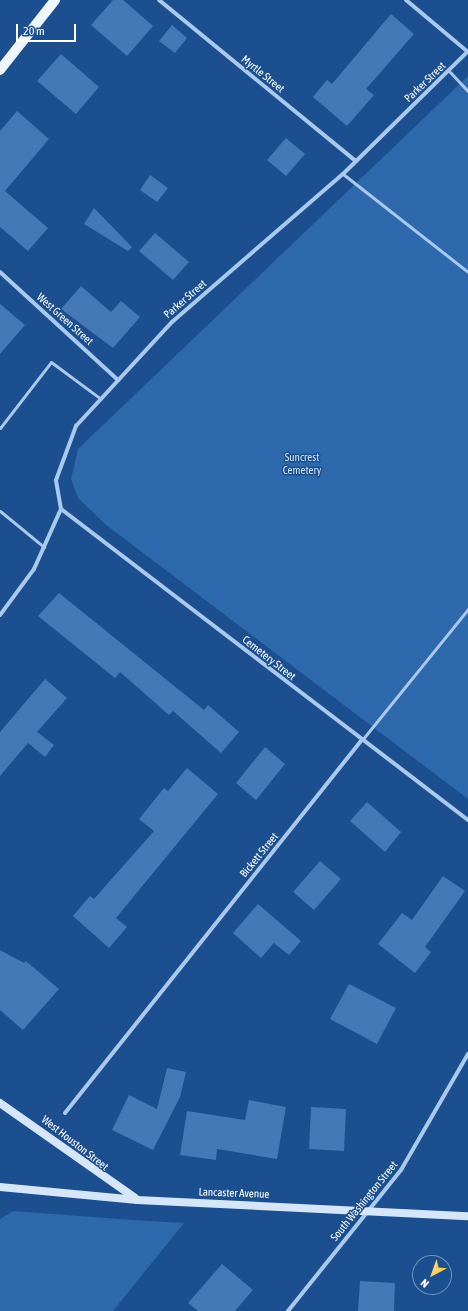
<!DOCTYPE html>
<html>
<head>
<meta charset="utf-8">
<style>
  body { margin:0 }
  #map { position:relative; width:468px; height:1311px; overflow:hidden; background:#1b4f8f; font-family:"Asap Condensed",sans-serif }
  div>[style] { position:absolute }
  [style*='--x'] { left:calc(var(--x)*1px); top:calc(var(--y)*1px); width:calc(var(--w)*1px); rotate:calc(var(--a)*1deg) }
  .green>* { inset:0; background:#2e69ad }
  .building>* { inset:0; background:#4478b7 }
  .lane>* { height:3px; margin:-1.5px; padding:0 1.5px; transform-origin:1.5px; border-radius:1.5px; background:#a9c9ee }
  .street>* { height:4px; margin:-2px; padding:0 2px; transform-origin:2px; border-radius:2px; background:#a9c9ee }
  .secondary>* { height:8px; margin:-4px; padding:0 4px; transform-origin:4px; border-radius:4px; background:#d6e6fa }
  .primary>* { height:10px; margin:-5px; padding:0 5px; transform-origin:5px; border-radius:5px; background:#f0f6ff }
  span { translate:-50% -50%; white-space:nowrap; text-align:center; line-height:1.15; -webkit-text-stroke:3px #1b4f8f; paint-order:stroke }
  .street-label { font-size:11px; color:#fff }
  .park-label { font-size:11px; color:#cfe3fa }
  .north { position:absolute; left:412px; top:1255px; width:40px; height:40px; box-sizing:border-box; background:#1b4f8f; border:1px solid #7695bc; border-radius:50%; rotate:221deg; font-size:11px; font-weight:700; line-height:16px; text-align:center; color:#fff }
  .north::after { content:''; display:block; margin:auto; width:14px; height:18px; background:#ffd166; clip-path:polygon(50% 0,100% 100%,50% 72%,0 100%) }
  .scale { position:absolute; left:16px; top:24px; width:60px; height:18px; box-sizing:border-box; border:2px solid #fff; border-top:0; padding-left:5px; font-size:12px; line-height:14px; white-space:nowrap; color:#fff; -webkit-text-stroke:3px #1b4f8f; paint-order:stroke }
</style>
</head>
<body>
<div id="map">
  <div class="green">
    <div style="clip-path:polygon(468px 76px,468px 799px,105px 524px,78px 498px,71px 479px,78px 449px)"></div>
    <div style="clip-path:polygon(13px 1211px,133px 1220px,184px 1223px,113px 1311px,0 1311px,0 1219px)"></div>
  </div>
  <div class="building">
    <div style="clip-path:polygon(113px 0,123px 0,153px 26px,127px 56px,91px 25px)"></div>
    <div style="clip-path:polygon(391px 14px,414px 34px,366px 89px,374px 95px,347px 126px,313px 97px,327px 80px,332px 84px)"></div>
    <div style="clip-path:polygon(172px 25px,187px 38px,175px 53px,159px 41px)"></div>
    <div style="clip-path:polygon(61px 54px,99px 87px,76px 114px,37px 81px)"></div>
    <div style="clip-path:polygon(17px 111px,49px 139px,5px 191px,48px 228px,28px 251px,0 227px,0 131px)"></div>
    <div style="clip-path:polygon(286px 138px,305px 154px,286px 176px,267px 160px)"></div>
    <div style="clip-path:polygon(150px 175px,168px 188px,157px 202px,140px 190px)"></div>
    <div style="clip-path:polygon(94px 208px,132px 247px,128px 251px,84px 224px)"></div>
    <div style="clip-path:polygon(155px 233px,189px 262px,173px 280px,139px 251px)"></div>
    <div style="clip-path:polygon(81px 286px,111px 312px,121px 301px,140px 317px,113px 348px,61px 309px)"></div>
    <div style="clip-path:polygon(0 304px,25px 325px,0 354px)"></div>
    <div style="clip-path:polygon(59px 593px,204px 710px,208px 705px,239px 732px,221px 753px,173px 711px,169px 715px,120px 672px,115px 678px,38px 616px)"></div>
    <div style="clip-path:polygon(45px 679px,67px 698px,37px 732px,54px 745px,45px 757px,28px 743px,0 776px,0 732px)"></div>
    <div style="clip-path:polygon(265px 747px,285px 764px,256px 800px,236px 783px)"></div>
    <div style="clip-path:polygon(187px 768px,218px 794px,116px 918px,127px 927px,109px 948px,73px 916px,90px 896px,94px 899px,154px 831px,139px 819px,164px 788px,168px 791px)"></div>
    <div style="clip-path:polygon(367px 802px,401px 832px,385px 852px,350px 821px)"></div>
    <div style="clip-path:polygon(320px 861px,341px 879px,314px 910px,293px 892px)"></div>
    <div style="clip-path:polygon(443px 876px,465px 891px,425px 947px,431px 952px,415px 973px,378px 944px,402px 913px,412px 920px)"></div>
    <div style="clip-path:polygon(258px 904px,301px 941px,289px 955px,274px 943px,261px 958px,233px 933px)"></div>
    <div style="clip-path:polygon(0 950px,24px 963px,26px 961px,59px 989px,23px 1030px,0 1010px)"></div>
    <div style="clip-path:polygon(349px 984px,396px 1008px,377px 1044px,330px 1019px)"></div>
    <div style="clip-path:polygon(167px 1068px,186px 1072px,180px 1097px,153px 1150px,112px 1130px,129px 1095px,157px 1109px)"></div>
    <div style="clip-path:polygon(249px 1100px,286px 1107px,277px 1159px,217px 1149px,216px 1160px,180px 1155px,187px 1111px,245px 1120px)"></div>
    <div style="clip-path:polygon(311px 1107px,346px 1109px,344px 1151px,309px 1149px)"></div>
    <div style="clip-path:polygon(222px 1264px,253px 1290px,235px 1311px,198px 1311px,188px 1303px)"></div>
    <div style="clip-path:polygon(360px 1281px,395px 1283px,394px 1311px,358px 1311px)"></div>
  </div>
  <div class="lane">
    <div style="--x:450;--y:72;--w:26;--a:47"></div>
    <div style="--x:343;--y:174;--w:159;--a:38.1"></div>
    <div style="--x:0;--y:428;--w:83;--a:-52.3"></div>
    <div style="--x:51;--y:362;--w:62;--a:36.5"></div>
    <div style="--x:0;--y:511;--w:57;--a:39.3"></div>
    <div style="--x:362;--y:740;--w:169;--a:-51"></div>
  </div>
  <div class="street">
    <div style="--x:159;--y:0;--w:254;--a:39.3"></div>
    <div style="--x:406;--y:0;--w:81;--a:40"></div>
    <div style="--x:0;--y:272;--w:160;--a:42.5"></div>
    <div style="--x:61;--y:509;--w:512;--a:37.38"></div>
    <div style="--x:0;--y:615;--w:57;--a:-53.5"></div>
    <div style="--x:34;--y:569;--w:66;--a:-65.8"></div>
    <div style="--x:61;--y:509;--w:29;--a:-100"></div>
    <div style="--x:56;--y:480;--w:58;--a:-69.7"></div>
    <div style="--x:76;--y:426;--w:142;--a:-47.3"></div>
    <div style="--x:172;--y:322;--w:226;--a:-40.9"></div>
    <div style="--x:343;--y:174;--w:175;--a:-44.5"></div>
    <div style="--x:65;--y:1113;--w:477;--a:-51.5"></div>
    <div style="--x:288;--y:1311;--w:181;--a:-51.3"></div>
    <div style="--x:401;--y:1170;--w:134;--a:-60"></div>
  </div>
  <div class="secondary">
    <div style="--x:0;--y:1103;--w:165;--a:35.1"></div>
    <div style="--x:0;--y:1187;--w:138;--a:5.4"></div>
    <div style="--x:137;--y:1200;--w:331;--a:2.8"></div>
  </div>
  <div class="primary">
    <div style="--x:0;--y:70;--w:89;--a:-51.8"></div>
  </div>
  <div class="street-label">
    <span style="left:263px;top:74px;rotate:39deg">Myrtle Street</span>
    <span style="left:425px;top:82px;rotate:-44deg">Parker Street</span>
    <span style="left:185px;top:299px;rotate:-41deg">Parker Street</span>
    <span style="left:65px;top:319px;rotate:42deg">West Green Street</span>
    <span style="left:269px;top:658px;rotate:38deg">Cemetery Street</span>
    <span style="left:259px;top:855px;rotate:-51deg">Bickett Street</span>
    <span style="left:75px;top:1143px;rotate:38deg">West Houston Street</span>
    <span style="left:234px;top:1193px;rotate:2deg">Lancaster Avenue</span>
    <span style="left:364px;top:1201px;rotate:-51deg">South Washington Street</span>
  </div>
  <div class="park-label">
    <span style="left:302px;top:464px">Suncrest<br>Cemetery</span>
  </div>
  <div class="north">N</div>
  <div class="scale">20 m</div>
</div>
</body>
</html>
